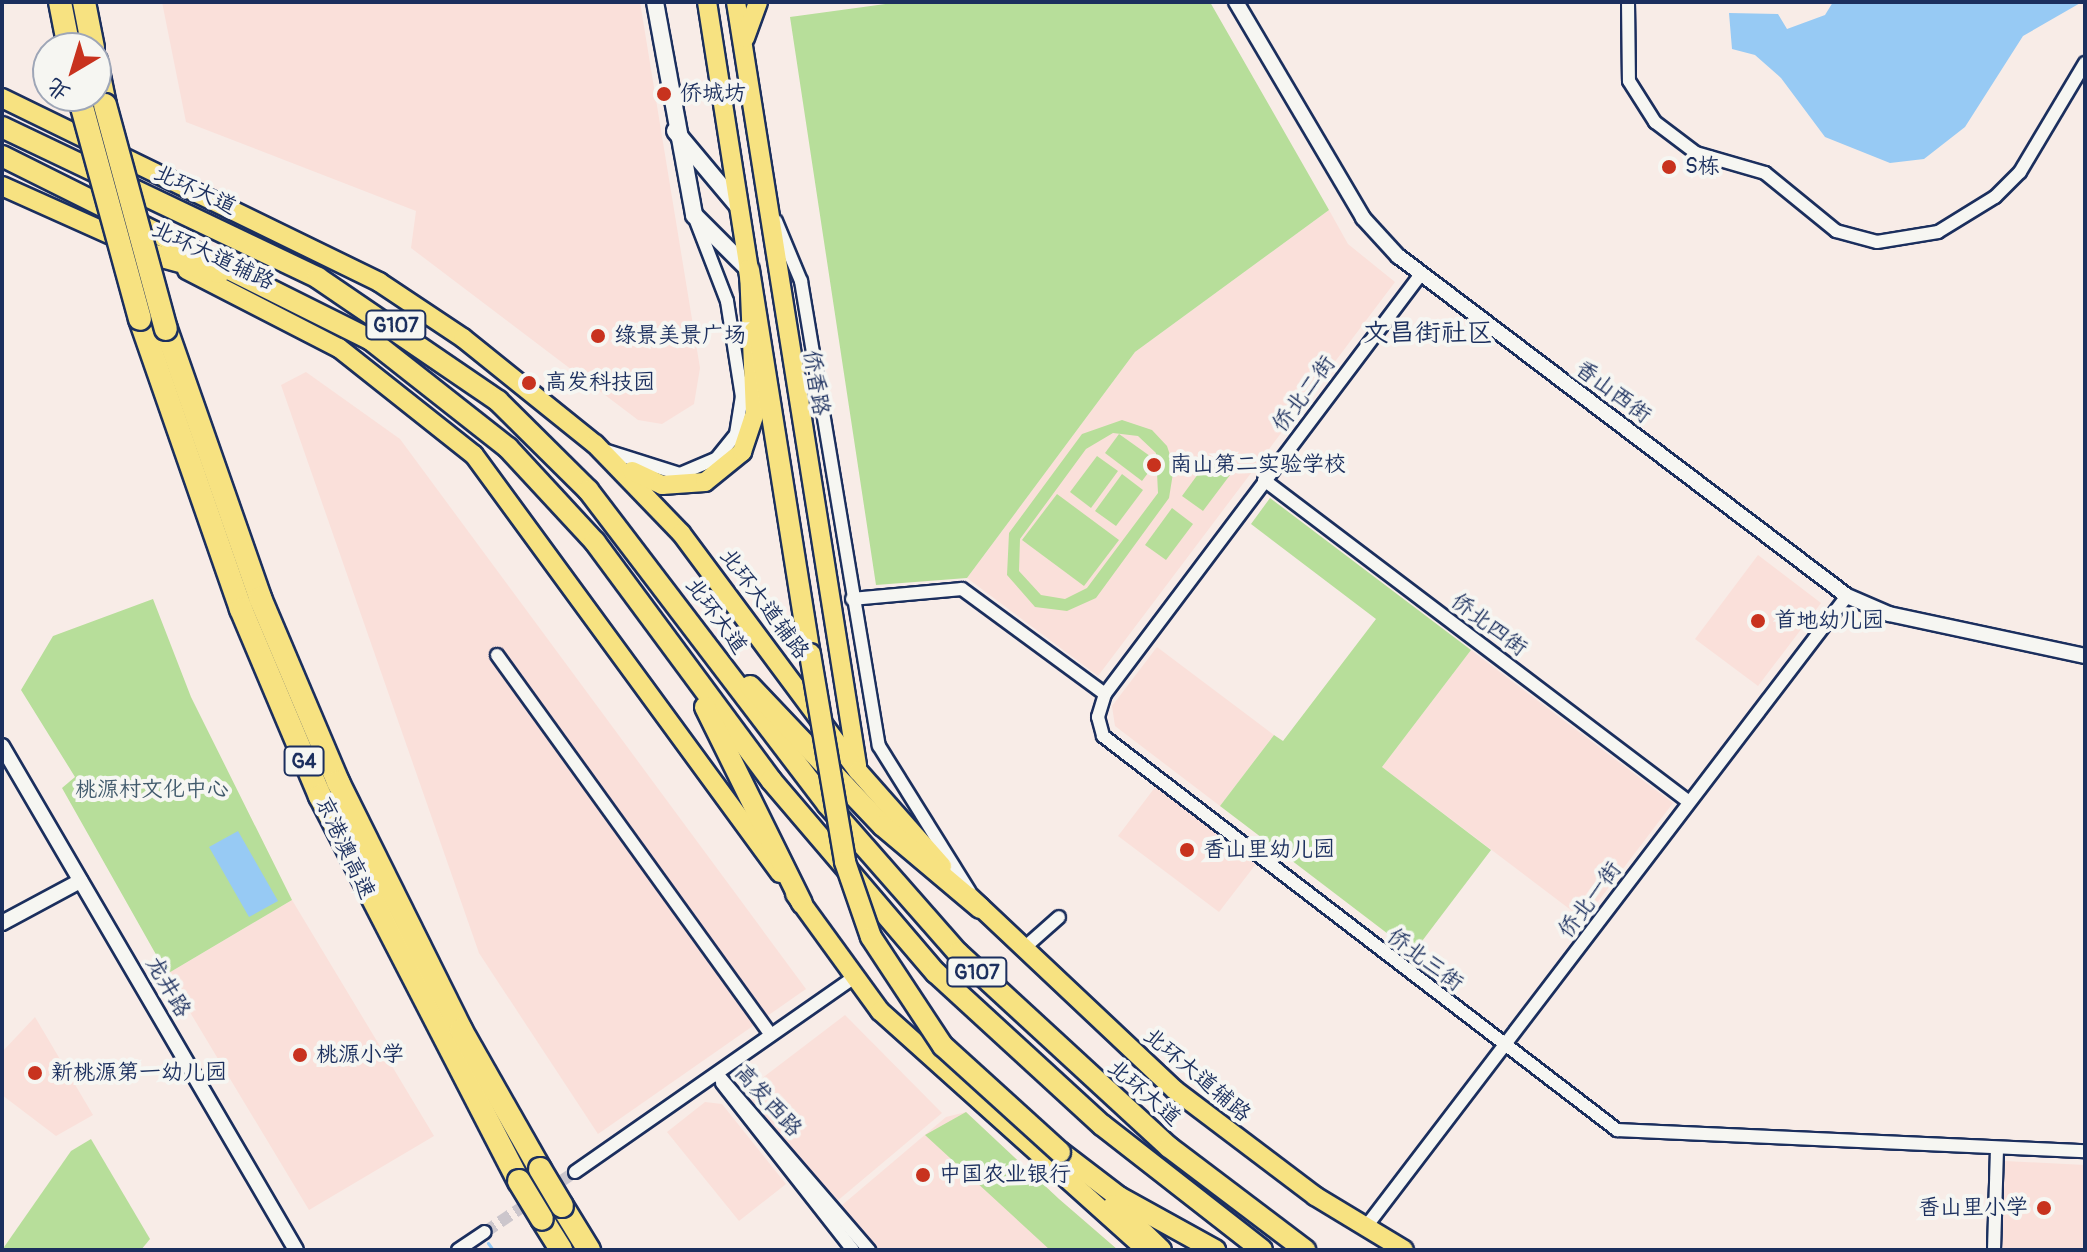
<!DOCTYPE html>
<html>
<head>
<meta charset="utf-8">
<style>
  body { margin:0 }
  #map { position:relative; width:2087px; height:1252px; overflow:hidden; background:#f8ece7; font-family:Pangolin,"LXGW WenKai TC",sans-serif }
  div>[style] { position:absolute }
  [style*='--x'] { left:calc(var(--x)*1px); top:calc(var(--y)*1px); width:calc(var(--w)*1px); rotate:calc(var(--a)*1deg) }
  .built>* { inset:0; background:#fae0da }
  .green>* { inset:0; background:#b7de9a }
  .water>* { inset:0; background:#97caf4 }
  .stream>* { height:3px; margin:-1.5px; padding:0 1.5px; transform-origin:1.5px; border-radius:1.5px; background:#97caf4 }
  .minor-tunnel>* { height:12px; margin-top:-6px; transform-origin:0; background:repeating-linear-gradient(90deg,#ccc6cc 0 12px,transparent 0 18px) }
  .roads { filter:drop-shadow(2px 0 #1b2f5e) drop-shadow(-2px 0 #1b2f5e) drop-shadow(0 2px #1b2f5e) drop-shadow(0 -2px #1b2f5e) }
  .minor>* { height:12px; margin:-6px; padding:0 6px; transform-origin:6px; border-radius:6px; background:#f6f6f2 }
  .tertiary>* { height:14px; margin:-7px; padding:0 7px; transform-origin:7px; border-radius:7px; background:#f6f6f2 }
  .secondary>* { height:16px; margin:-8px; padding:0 8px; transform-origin:8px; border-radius:8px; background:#f6f6f2 }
  .primary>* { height:18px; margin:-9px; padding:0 9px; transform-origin:9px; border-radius:9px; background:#f7e281 }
  .trunk>* { height:20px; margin:-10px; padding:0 10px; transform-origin:10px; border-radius:10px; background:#f7e281 }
  .motorway>* { height:22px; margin:-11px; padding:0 11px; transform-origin:11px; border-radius:11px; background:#f7e281 }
  .bridges { filter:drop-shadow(2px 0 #1b2f5e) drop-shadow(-2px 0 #1b2f5e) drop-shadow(0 2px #1b2f5e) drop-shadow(0 -2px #1b2f5e) }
  .trunk-bridge>* { height:20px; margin:-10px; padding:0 10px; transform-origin:10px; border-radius:10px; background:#f7e281 }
  .motorway-bridge>* { height:22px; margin:-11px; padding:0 11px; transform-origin:11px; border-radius:11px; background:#f7e281 }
  .dots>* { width:22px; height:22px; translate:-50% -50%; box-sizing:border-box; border:4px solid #f6f6f2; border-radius:50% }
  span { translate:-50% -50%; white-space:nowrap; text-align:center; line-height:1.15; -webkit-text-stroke:8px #f6f6f2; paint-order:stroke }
  .shield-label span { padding:2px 6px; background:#f6f6f2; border:2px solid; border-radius:6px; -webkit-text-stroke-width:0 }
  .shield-label { font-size:20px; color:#1b2f5e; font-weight:700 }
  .poi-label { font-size:22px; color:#1b2f5e }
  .left { translate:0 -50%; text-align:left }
  .right { translate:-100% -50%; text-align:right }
  .street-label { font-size:22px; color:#1b2f5e }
  .park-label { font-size:22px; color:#425b6d }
  .quarter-label { font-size:26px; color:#1b2f5e }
  .frame { position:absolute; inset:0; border:4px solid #1b2f5e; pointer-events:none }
  .north { position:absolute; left:32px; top:32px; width:80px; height:80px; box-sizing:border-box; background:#f6f6f2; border:2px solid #9ea6b7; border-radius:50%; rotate:218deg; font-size:22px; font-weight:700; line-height:32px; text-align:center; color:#1b2f5e }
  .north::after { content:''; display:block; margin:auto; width:28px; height:36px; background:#c8321e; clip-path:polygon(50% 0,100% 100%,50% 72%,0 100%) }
</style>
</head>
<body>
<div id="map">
  <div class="built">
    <div style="clip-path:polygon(162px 2px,640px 2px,700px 368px,694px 404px,662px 424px,638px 420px,411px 248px,416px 211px,186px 122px)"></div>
    <div style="clip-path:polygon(1329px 210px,1348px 244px,1395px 282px,1098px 676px,967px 578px,1135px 352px)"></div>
    <div style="clip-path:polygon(306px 372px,400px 439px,806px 989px,598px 1134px,479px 953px,281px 385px)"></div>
    <div style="clip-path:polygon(1758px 555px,1821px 603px,1758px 686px,1695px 639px)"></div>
    <div style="clip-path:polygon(1157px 647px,1274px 735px,1220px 806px,1115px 726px,1112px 706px)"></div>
    <div style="clip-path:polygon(1471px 650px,1673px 803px,1584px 920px,1382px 767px)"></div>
    <div style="clip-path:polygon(1156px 786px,1256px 864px,1219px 912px,1118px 836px)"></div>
    <div style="clip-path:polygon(292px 900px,434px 1136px,309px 1210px,167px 974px)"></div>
    <div style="clip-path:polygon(845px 1015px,942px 1113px,836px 1202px,750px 1098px,752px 1086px)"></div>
    <div style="clip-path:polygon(35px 1017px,93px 1115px,56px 1136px,2px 1095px,2px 1052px)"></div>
    <div style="clip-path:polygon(705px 1102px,722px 1104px,786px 1184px,739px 1221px,667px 1132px)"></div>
    <div style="clip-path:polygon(966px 1112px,1059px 1199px,1118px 1250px,860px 1250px,872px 1241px,841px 1206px,946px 1117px)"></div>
    <div style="clip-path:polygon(2005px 1161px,2085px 1165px,2085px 1250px,2002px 1250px)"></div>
  </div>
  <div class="green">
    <div style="clip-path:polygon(900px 2px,1210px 2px,1329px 210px,1135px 352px,967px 578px,876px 585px,790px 17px)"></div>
    <div style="clip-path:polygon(evenodd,1122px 420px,1152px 430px,1167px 446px,1174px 467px,1169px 498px,1096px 598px,1067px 611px,1035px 607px,1007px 575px,1009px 533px,1082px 434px,1122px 420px,1113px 433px,1138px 436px,1156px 453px,1158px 493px,1087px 588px,1065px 599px,1041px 595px,1019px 571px,1020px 539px,1086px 449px,1113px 433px)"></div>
    <div style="clip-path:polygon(1119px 434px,1157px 461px,1142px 481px,1105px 453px)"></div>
    <div style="clip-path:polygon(1097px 456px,1118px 471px,1091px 508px,1070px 492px)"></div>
    <div style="clip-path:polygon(1209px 459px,1230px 475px,1203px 511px,1182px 496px)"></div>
    <div style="clip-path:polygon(1122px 474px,1143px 490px,1116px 526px,1095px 511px)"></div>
    <div style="clip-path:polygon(1057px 494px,1119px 540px,1084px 586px,1022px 540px)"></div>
    <div style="clip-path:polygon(1270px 498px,1471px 650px,1382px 767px,1491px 850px,1413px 953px,1220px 806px,1274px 735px,1283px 741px,1376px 619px,1251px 524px)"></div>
    <div style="clip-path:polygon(1172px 508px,1193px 524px,1166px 560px,1145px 545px)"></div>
    <div style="clip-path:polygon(153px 599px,191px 697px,292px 900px,167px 974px,62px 788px,75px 777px,21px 690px,53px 636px)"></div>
    <div style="clip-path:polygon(966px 1112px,1059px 1199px,1118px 1250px,1050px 1250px,925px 1135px)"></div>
    <div style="clip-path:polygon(91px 1139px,150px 1239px,141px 1250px,2px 1250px,71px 1151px)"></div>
  </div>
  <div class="water">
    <div style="clip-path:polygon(1833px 2px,2082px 2px,2023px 36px,1965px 127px,1924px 159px,1890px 163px,1825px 137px,1781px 78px,1755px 55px,1732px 49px,1729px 13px,1778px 14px,1787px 29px,1825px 15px)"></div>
    <div style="clip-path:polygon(238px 831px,278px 901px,249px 917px,209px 847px)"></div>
  </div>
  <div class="stream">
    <div style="--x:488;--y:1243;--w:9;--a:54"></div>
  </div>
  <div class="minor-tunnel">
    <div style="--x:485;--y:1232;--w:108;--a:-33.7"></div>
  </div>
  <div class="roads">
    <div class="minor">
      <div style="--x:1628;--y:2;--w:79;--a:89.3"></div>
      <div style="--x:1629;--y:81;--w:49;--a:57.6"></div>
      <div style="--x:1655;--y:122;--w:51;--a:37.1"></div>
      <div style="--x:1696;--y:153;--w:72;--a:16.2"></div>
      <div style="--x:1765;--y:173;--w:92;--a:39.2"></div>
      <div style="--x:1836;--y:231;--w:42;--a:15"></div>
      <div style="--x:1877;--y:242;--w:62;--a:-9.3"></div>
      <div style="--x:1938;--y:232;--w:67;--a:-31.6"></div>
      <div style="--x:1995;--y:197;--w:35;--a:-45"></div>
      <div style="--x:2020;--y:172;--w:127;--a:-59.2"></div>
      <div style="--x:776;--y:221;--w:65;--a:67.4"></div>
      <div style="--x:801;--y:281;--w:471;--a:80.5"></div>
      <div style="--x:879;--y:746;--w:172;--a:58.1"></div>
      <div style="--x:1421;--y:274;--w:526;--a:126.96"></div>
      <div style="--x:1105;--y:694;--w:24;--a:107"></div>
      <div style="--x:1098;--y:717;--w:20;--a:75"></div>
      <div style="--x:1103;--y:736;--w:648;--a:37.47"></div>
      <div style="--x:1617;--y:1130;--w:468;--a:2.6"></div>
      <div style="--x:607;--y:451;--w:77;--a:17.5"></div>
      <div style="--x:680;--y:474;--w:39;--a:-23"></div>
      <div style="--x:716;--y:459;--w:32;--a:-51"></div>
      <div style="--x:736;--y:434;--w:37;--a:-81"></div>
      <div style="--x:742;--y:397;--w:97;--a:-98.9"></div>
      <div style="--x:727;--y:301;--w:89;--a:-111.1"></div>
      <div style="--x:1264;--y:480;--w:533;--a:37.15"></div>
      <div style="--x:852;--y:599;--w:110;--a:-5.2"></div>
      <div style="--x:962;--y:589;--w:177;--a:36.3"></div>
      <div style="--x:497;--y:655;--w:468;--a:54.2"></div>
      <div style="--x:1023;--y:949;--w:48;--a:-41.6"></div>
      <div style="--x:717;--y:1074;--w:233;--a:49.2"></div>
      <div style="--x:722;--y:1083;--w:212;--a:51.9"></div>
      <div style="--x:575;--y:1172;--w:339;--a:-34.9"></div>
      <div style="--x:1365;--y:1228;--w:795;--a:-52.67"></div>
      <div style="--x:458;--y:1250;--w:32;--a:-34"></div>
      <div style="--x:1994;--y:1250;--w:102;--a:-88.3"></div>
    </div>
    <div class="tertiary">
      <div style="--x:1236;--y:2;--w:251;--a:59.5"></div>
      <div style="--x:1363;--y:218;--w:52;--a:47.4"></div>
      <div style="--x:1398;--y:256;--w:563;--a:37.13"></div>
      <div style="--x:1847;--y:596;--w:46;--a:23.2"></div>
      <div style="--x:1889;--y:614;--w:200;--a:12.1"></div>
      <div style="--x:2;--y:746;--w:583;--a:59.74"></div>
      <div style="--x:2;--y:923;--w:89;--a:-28.3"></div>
    </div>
    <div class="secondary">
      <div style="--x:655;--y:2;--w:217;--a:79.6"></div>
      <div style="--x:694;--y:215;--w:78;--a:45"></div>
      <div style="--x:675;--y:131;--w:97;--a:50"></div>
    </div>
    <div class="primary">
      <div style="--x:736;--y:2;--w:773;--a:80.99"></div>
      <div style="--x:745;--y:38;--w:38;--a:-70"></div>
      <div style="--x:2;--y:98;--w:420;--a:26"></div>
      <div style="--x:379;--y:282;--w:101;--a:33.7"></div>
      <div style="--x:463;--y:338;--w:169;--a:38.8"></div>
      <div style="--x:595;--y:444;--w:124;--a:46"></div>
      <div style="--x:681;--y:533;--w:297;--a:53.4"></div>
      <div style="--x:858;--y:771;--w:127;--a:48.5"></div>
      <div style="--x:2;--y:186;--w:137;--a:24.1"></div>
      <div style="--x:187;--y:270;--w:171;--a:27.2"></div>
      <div style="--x:339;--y:348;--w:172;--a:38.4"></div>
      <div style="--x:474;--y:455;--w:518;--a:53.79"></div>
      <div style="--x:632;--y:471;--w:33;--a:25"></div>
      <div style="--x:662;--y:485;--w:43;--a:-4"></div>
      <div style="--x:705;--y:482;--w:48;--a:-39"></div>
      <div style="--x:742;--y:452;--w:41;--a:-71.6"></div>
      <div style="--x:755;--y:413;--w:143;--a:-92.4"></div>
      <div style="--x:749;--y:270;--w:271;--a:-98.9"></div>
      <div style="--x:795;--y:894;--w:145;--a:54"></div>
      <div style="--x:880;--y:1011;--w:358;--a:41.9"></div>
      <div style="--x:970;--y:897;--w:282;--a:43.3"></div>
      <div style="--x:1175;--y:1090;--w:176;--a:37.1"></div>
      <div style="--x:1315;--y:1196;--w:104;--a:31.2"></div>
    </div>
    <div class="trunk">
      <div style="--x:2;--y:127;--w:350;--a:25.5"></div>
      <div style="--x:318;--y:278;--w:218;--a:34.3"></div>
      <div style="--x:498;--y:401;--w:127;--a:44.7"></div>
      <div style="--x:588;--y:490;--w:395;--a:52.7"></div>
      <div style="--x:827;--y:804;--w:198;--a:48.7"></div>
      <div style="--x:958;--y:953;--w:287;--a:42.6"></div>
      <div style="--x:1169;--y:1147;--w:171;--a:37.1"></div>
      <div style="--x:2;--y:156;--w:412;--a:26.5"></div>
      <div style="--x:371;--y:340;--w:174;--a:38.2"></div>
      <div style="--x:508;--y:448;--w:128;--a:47.2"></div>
      <div style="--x:595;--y:542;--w:296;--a:53.5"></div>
      <div style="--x:771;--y:780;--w:254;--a:49.5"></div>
      <div style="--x:936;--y:973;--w:225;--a:42.5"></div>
      <div style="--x:1102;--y:1125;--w:203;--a:38"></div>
      <div style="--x:155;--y:255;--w:67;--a:15.5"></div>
      <div style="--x:749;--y:270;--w:389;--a:81"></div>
      <div style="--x:750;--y:686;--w:193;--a:46.5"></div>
      <div style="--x:883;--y:826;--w:127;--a:40.2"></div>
      <div style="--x:705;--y:707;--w:219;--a:63.7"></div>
      <div style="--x:1060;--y:1152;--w:74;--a:37.3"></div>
      <div style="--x:1119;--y:1197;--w:110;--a:28.9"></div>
      <div style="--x:1114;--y:1205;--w:65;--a:43.8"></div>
    </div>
    <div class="motorway">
      <div style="--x:60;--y:2;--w:47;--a:78.9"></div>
      <div style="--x:84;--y:2;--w:47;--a:78.9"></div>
      <div style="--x:96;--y:61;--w:45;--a:78.4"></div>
      <div style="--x:140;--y:319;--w:307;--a:70.8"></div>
      <div style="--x:241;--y:609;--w:203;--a:67.1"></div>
      <div style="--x:320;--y:796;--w:433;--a:62.7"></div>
      <div style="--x:166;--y:329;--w:285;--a:70.7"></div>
      <div style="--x:260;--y:598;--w:200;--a:67"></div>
      <div style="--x:338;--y:782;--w:277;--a:63.6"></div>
      <div style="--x:461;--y:1030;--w:160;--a:60.4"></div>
      <div style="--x:562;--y:1206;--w:52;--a:58.5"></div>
      <div style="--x:542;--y:1219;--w:36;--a:58"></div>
    </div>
  </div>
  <div class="bridges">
    <div class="trunk-bridge">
      <div style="--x:810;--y:654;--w:211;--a:80.4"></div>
      <div style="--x:845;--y:862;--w:79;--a:70.9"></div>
      <div style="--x:871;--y:937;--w:131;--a:56.6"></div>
      <div style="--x:943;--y:1046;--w:158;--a:42.2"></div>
    </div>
    <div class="motorway-bridge">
      <div style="--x:79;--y:96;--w:231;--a:74.7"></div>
      <div style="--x:105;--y:105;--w:232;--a:74.8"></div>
      <div style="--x:540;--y:1169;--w:43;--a:59.3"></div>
      <div style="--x:519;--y:1181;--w:44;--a:58.8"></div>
    </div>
  </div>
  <div class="dots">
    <div style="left:664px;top:94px;background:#c8321e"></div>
    <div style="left:1669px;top:167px;background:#c8321e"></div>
    <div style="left:598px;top:336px;background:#c8321e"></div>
    <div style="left:529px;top:383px;background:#c8321e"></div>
    <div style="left:1154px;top:465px;background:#c8321e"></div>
    <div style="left:1758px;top:621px;background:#c8321e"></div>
    <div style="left:1187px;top:850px;background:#c8321e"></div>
    <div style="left:300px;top:1055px;background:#c8321e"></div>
    <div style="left:35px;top:1073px;background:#c8321e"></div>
    <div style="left:923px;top:1175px;background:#c8321e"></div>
    <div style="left:2044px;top:1208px;background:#c8321e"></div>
  </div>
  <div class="shield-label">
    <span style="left:396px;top:325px">G107</span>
    <span style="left:304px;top:761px">G4</span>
    <span style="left:977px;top:972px">G107</span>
  </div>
  <div class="poi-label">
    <span class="left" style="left:680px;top:94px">侨城坊</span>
    <span class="left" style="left:1685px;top:167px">S栋</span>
    <span class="left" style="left:614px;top:336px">绿景美景广场</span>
    <span class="left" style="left:545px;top:383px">高发科技园</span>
    <span class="left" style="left:1170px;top:465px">南山第二实验学校</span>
    <span class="left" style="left:1774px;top:621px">首地幼儿园</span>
    <span class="left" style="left:1203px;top:850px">香山里幼儿园</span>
    <span class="left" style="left:316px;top:1055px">桃源小学</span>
    <span class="left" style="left:51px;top:1073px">新桃源第一幼儿园</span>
    <span class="left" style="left:939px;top:1175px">中国农业银行</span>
    <span class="right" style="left:2028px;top:1208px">香山里小学</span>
  </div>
  <div class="street-label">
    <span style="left:195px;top:190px;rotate:25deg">北环大道</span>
    <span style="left:213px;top:256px;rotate:25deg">北环大道辅路</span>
    <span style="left:816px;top:383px;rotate:81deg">侨香路</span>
    <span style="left:1613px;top:392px;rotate:37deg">香山西街</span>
    <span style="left:1304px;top:394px;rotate:-53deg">侨北二街</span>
    <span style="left:764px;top:604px;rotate:53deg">北环大道辅路</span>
    <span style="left:716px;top:616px;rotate:54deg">北环大道</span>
    <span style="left:1489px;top:625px;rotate:37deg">侨北四街</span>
    <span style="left:345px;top:848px;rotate:65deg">京港澳高速</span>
    <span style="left:1590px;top:900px;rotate:-53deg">侨北一街</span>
    <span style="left:1425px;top:960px;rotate:37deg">侨北三街</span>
    <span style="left:168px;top:987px;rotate:60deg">龙井路</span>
    <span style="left:1197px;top:1075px;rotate:40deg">北环大道辅路</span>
    <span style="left:1144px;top:1093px;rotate:41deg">北环大道</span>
    <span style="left:768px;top:1101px;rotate:48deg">高发西路</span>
  </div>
  <div class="park-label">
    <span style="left:152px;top:790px">桃源村文化中心</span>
  </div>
  <div class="quarter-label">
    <span style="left:1428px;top:334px">文昌街社区</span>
  </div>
  <div class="frame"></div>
  <div class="north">北</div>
</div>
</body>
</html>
